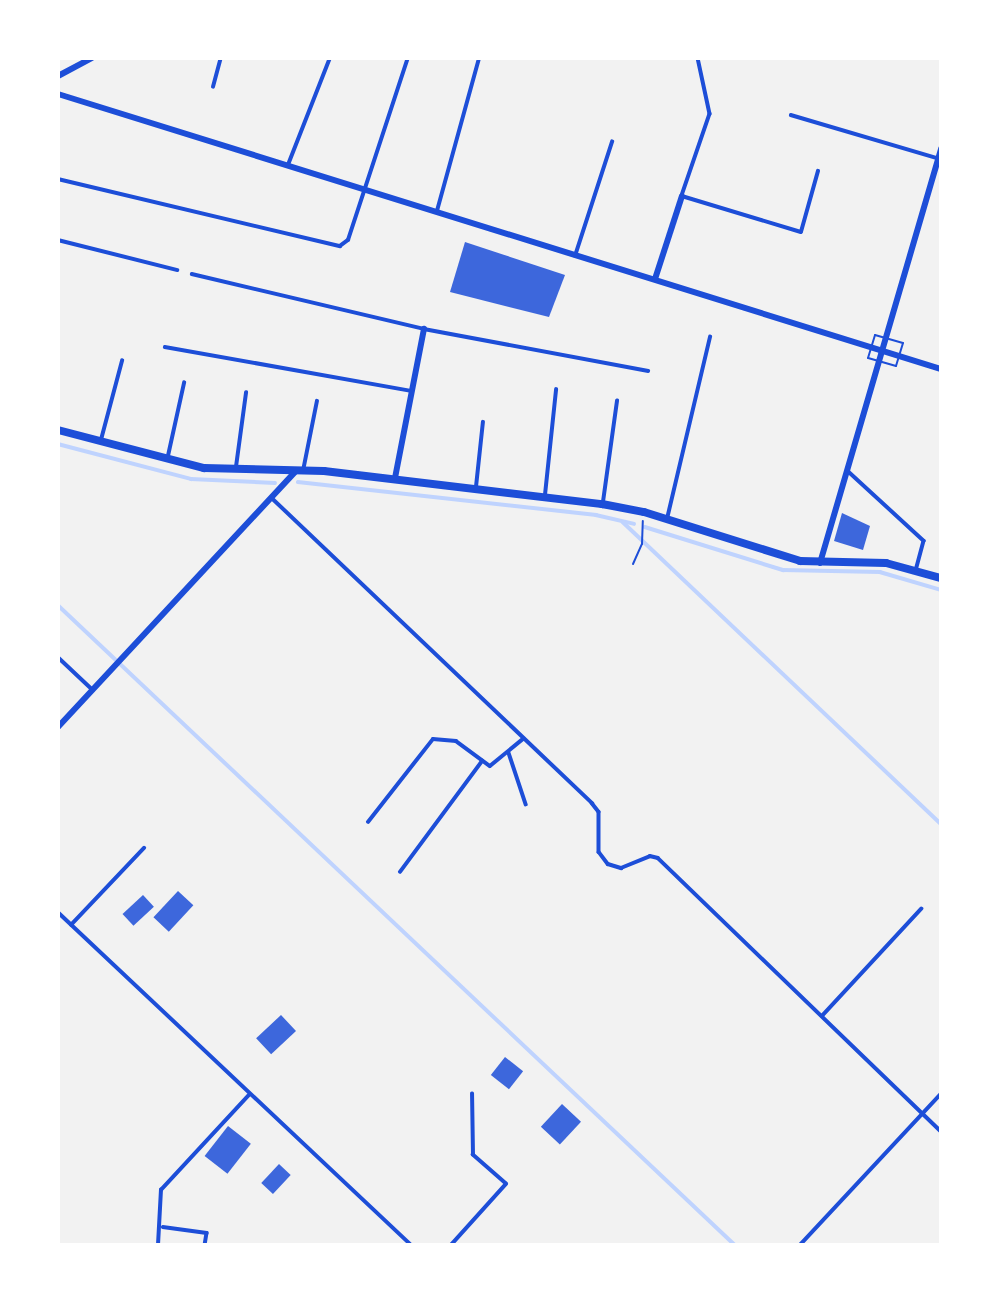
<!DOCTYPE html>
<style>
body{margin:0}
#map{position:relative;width:999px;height:1303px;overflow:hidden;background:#f2f2f2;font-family:"Golos Text",sans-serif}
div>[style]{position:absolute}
.stream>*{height:3.5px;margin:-1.75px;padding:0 1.75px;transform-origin:1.75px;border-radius:1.75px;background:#bfd3fe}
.building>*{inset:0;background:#3d67dc;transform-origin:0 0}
.path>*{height:2px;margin:-1px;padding:0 1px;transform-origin:1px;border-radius:1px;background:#1d4ed8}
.service>*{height:3.5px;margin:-1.75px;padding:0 1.75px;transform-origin:1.75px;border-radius:1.75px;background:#1d4ed8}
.minor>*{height:6px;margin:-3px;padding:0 3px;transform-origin:3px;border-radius:3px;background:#1d4ed8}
.tertiary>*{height:8px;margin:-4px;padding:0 4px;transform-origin:4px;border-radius:4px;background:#1d4ed8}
span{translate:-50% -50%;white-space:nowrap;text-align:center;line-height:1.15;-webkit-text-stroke:7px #fff;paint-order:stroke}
.frame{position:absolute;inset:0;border:60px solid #fff;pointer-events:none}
</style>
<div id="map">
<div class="stream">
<i style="left:58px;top:444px;width:138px;rotate:14.7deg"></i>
<i style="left:191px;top:479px;width:84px;rotate:2.7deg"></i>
<i style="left:298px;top:482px;width:300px;rotate:6.3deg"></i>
<i style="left:596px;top:515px;width:39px;rotate:13deg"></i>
<i style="left:623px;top:522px;width:439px;rotate:43.5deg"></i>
<i style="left:645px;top:527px;width:145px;rotate:17.3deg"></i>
<i style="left:783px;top:570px;width:97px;rotate:1.2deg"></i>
<i style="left:880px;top:572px;width:64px;rotate:16.4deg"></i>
<i style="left:58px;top:605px;width:932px;rotate:43.39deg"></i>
</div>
<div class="building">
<i style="clip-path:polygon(465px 242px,565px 275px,549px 317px,450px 292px)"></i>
<i style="clip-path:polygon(842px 513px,870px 526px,863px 550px,834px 541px)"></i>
<i style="left:178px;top:891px;width:21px;height:36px;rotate:43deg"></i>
<i style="left:143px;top:895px;width:16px;height:28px;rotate:47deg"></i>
<i style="left:281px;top:1015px;width:22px;height:34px;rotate:47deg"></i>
<i style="left:505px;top:1057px;width:23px;height:23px;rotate:38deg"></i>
<i style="left:562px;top:1104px;width:26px;height:31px;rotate:43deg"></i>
<i style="left:228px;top:1126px;width:29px;height:38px;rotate:38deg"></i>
<i style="left:279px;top:1164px;width:16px;height:26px;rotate:43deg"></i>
</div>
<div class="path">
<i style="left:875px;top:335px;width:29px;rotate:16deg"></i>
<i style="left:903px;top:343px;width:24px;rotate:107deg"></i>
<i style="left:896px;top:366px;width:29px;rotate:-164deg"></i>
<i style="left:868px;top:358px;width:24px;rotate:-73deg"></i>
<i style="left:633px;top:564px;width:22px;rotate:-66deg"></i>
<i style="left:642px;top:544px;width:23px;rotate:-88deg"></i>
</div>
<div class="service">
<i style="left:698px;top:58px;width:57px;rotate:77.9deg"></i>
<i style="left:710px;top:114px;width:87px;rotate:108.9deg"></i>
<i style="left:682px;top:196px;width:124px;rotate:16.8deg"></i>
<i style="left:801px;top:232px;width:63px;rotate:-74.4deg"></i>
<i style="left:213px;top:87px;width:30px;rotate:-75deg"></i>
<i style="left:791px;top:115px;width:152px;rotate:16.4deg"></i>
<i style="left:288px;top:165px;width:115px;rotate:-68.6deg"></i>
<i style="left:58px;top:179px;width:290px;rotate:13.4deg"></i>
<i style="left:340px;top:246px;width:10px;rotate:-37deg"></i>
<i style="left:348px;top:240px;width:192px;rotate:-71.8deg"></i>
<i style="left:437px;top:211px;width:159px;rotate:-74.6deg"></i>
<i style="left:58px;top:240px;width:123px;rotate:14.1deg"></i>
<i style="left:575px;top:256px;width:120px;rotate:-72deg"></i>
<i style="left:192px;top:274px;width:238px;rotate:13.3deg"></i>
<i style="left:424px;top:329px;width:228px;rotate:10.6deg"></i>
<i style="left:165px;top:347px;width:251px;rotate:10.1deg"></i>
<i style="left:101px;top:440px;width:82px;rotate:-75.1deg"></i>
<i style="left:168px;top:456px;width:75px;rotate:-77.6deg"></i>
<i style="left:236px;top:467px;width:75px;rotate:-82.3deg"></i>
<i style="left:303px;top:471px;width:71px;rotate:-78.7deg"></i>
<i style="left:848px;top:471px;width:103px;rotate:42.6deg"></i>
<i style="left:924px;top:541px;width:30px;rotate:105deg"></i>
<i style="left:476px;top:487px;width:65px;rotate:-83.9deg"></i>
<i style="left:545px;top:495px;width:106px;rotate:-84deg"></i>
<i style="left:273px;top:499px;width:441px;rotate:43.6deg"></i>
<i style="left:592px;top:803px;width:11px;rotate:52deg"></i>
<i style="left:599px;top:812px;width:40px;rotate:90deg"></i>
<i style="left:599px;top:852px;width:15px;rotate:53deg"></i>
<i style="left:608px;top:864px;width:14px;rotate:17deg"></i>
<i style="left:621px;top:868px;width:31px;rotate:-22deg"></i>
<i style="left:650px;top:856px;width:8px;rotate:14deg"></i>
<i style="left:658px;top:858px;width:393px;rotate:44deg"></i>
<i style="left:603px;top:502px;width:102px;rotate:-82.1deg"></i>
<i style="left:667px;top:519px;width:187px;rotate:-76.7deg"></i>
<i style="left:58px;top:657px;width:48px;rotate:43.3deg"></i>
<i style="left:509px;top:753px;width:54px;rotate:71.6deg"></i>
<i style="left:368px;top:822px;width:105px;rotate:-51.9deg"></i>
<i style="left:433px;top:739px;width:23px;rotate:5deg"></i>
<i style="left:456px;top:741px;width:42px;rotate:36.3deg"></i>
<i style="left:490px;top:766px;width:43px;rotate:-39.3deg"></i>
<i style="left:400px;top:872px;width:138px;rotate:-53.5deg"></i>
<i style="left:58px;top:912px;width:485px;rotate:43.3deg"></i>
<i style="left:71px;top:925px;width:106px;rotate:-46.5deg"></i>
<i style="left:822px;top:1016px;width:146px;rotate:-47.2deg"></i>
<i style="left:163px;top:1227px;width:44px;rotate:7.8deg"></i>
<i style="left:207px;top:1233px;width:12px;rotate:99deg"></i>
<i style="left:158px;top:1245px;width:55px;rotate:-86.9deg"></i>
<i style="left:161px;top:1190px;width:129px;rotate:-47.2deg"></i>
<i style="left:451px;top:1245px;width:82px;rotate:-48deg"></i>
<i style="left:506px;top:1184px;width:44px;rotate:-138.7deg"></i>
<i style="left:473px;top:1155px;width:61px;rotate:-90.9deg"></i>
<i style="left:800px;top:1245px;width:207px;rotate:-47deg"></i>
</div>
<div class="minor">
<i style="left:58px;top:76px;width:38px;rotate:-28deg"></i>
<i style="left:58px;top:94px;width:925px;rotate:17.3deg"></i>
<i style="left:655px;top:279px;width:87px;rotate:-72deg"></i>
<i style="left:395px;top:478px;width:152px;rotate:-79deg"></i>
<i style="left:820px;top:563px;width:432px;rotate:-73.7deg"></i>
<i style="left:58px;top:727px;width:350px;rotate:-47.1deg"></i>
</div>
<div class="tertiary">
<i style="left:58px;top:430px;width:151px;rotate:14.6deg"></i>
<i style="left:204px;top:468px;width:120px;rotate:1.4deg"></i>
<i style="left:324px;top:471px;width:280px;rotate:6.8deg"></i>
<i style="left:602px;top:504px;width:43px;rotate:10.8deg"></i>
<i style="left:644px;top:512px;width:164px;rotate:17.4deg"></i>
<i style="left:800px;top:561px;width:86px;rotate:1.3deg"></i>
<i style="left:886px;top:563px;width:57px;rotate:15.3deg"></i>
</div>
<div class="frame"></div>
</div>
